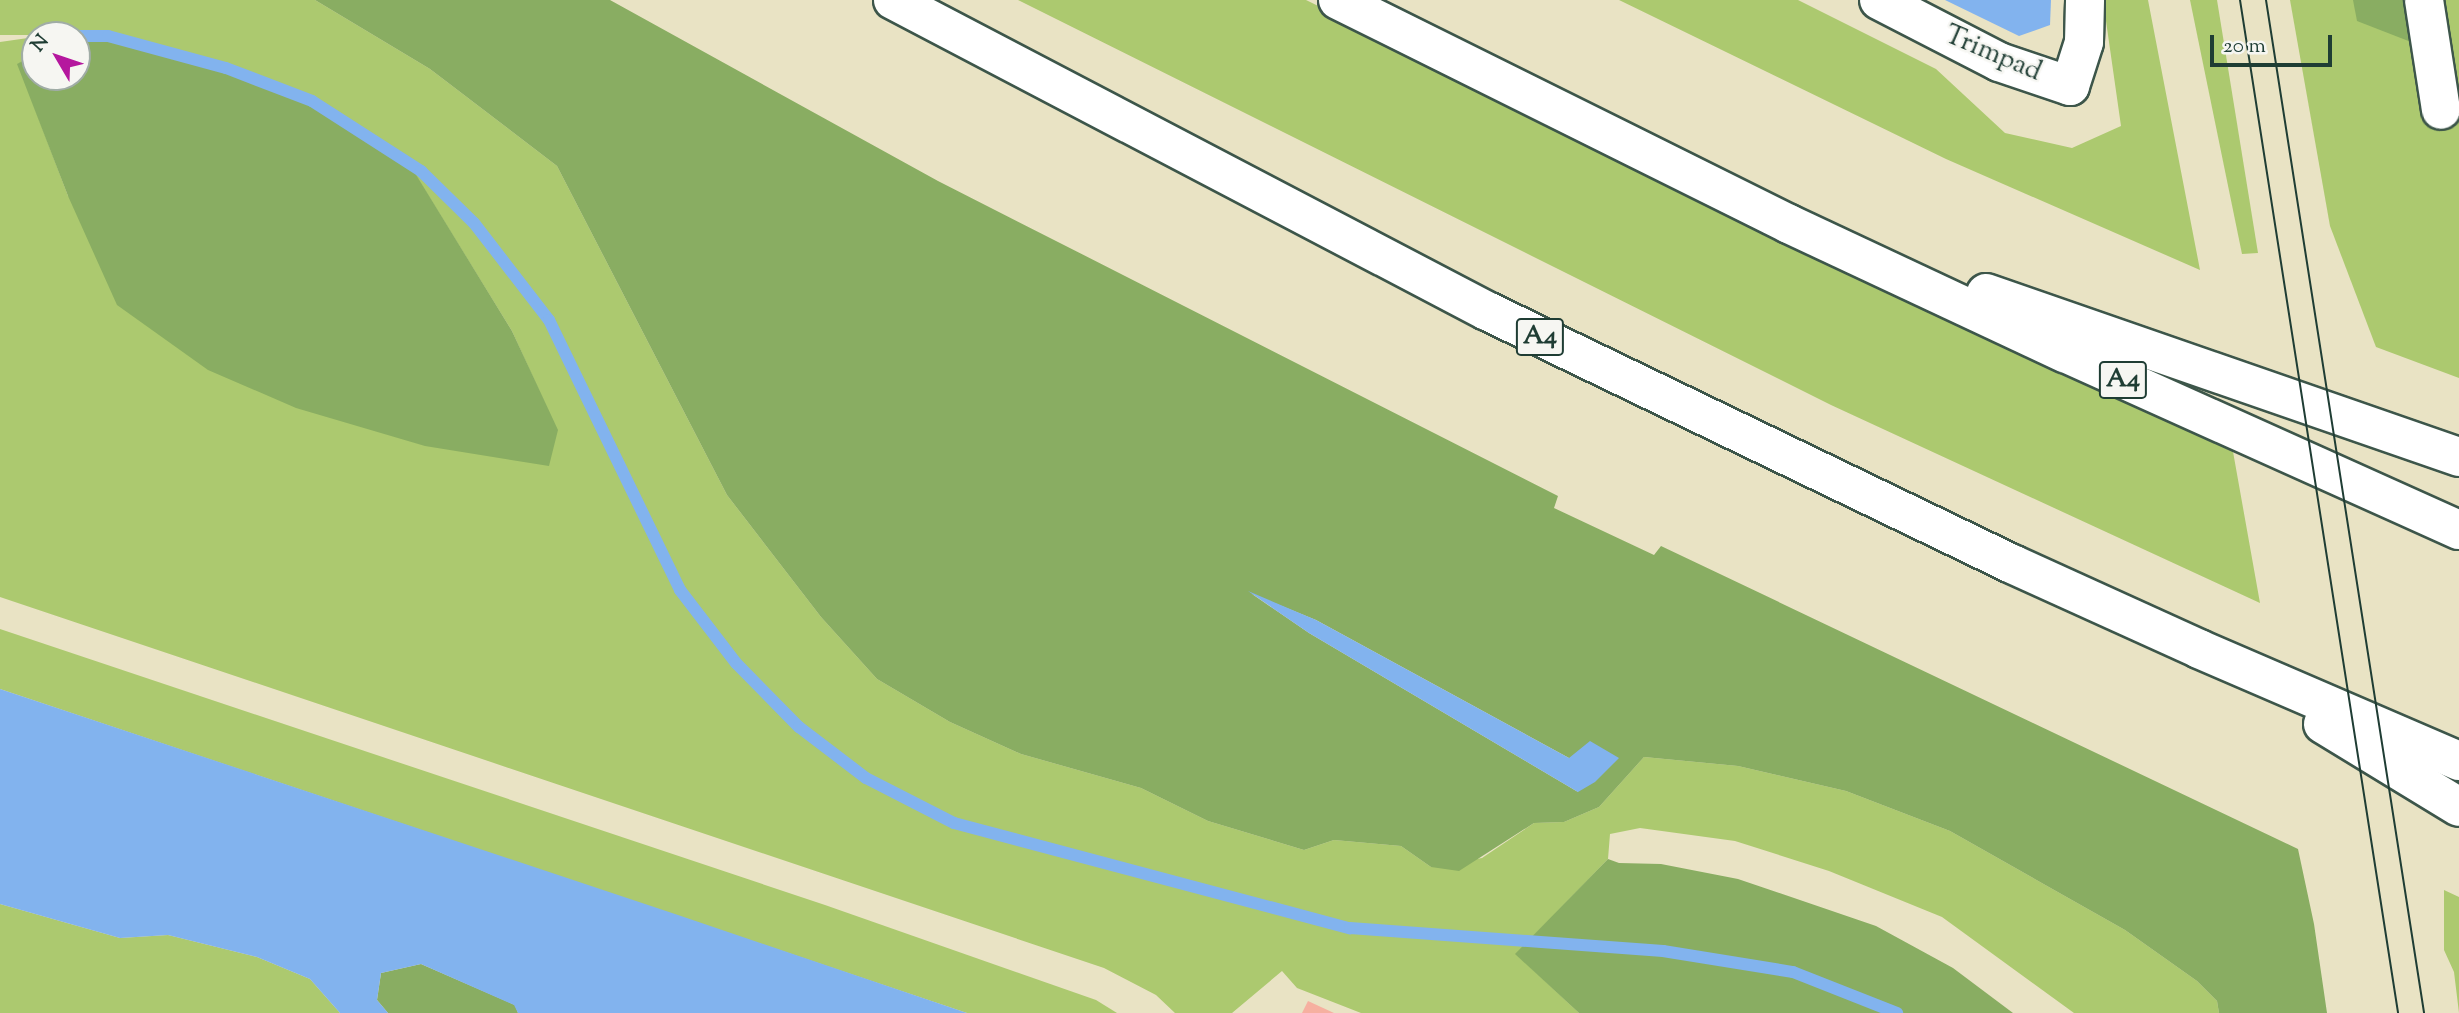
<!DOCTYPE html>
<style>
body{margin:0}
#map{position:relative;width:2459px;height:1013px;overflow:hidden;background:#e9e3c4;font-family:"Sorts Mill Goudy",serif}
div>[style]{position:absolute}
.green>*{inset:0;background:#acc96f}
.forest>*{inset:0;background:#89ad62}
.water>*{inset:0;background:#82b3ee}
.stream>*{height:12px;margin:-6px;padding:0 6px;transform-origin:6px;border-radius:6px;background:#82b3ee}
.building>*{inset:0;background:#f6b0a0}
.roads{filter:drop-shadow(2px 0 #3d564a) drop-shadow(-2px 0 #3d564a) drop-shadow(0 2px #3d564a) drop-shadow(0 -2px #3d564a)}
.minor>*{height:38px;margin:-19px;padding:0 19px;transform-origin:19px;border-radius:19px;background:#fff}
.motorway>*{height:38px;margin:-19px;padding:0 19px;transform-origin:19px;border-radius:19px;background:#fff}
.tram>*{height:2px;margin:-1px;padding:0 1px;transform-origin:1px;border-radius:1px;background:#1f3d34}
span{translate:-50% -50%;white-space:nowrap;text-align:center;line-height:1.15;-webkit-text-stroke:5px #f6f6f2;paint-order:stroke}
.shield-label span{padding:2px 5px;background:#f6f6f2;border:2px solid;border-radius:5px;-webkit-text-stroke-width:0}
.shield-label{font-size:26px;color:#1f3d34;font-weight:700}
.street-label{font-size:28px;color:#1f3d34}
.north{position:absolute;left:21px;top:21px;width:70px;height:70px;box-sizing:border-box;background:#f6f6f2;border:2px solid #a0aca6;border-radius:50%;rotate:309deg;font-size:19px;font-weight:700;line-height:28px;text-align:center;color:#1f3d34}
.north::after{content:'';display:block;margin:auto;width:24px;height:32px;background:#b5179e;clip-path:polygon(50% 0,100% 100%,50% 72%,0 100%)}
.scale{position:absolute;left:2210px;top:35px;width:122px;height:32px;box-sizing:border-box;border:4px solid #1f3d34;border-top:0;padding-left:9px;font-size:21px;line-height:24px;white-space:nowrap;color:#1f3d34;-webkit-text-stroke:5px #f6f6f2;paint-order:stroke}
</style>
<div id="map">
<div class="green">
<i style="clip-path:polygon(0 0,315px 0,430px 69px,557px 166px,727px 495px,821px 617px,877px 679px,950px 722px,1021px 754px,1141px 788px,1208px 821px,1304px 850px,1334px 840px,1401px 846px,1431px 867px,1482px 858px,1534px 823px,1564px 822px,1599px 807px,1644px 757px,1738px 766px,1846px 791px,1950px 831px,2125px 930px,2197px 981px,2217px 1001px,2219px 1013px,2074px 1013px,1942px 917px,1829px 871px,1735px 841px,1640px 828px,1610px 834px,1608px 859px,1516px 954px,1579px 1013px,1361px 1013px,1297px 988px,1282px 971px,1232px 1013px,1175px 1013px,1156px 995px,1104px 968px,0 597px,0 42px,35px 37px,35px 54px,18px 64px,68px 196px,557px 430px,512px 331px,415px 174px,386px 142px,161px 51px,77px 35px,0 35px)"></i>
<i style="clip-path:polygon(1018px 0,1306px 0,2021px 349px,2232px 446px,2260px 603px,1831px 405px)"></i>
<i style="clip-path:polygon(1619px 0,1798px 0,1936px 69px,2005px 133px,2072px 148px,2121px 126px,2103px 0,2148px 0,2200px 270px,1946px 159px)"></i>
<i style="clip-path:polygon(2190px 0,2217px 0,2258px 253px,2242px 254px)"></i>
<i style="clip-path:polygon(2290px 0,2459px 0,2459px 378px,2376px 347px,2330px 226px)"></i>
<i style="clip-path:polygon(0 629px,825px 905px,1096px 1000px,1117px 1013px,967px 1013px,0 689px)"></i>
<i style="clip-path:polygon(2444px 890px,2459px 897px,2459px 1013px,2454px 972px,2444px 950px)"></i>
<i style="clip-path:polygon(0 904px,120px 938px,168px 935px,257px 957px,310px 979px,340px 1013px,0 1013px)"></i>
</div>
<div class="forest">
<i style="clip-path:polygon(evenodd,315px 0,610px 0,938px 181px,1558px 496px,1554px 508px,1654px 555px,1661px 546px,2298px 849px,2314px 924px,2327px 1013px,2219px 1013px,2217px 1001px,2197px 981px,2125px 930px,1950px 831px,1846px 791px,1738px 766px,1644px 757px,1599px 807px,1564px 822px,1534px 823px,1459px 871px,1431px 867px,1401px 846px,1334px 840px,1304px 850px,1208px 821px,1141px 788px,1021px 754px,950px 722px,877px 679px,821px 617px,727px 495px,557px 166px,430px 69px,315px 0,1252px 594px,1316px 620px,1569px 758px,1578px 792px,1309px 633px,1252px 594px)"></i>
<i style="clip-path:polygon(2353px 0,2404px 0,2411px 42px,2357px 21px)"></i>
<i style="clip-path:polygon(77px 36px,161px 51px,255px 79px,386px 142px,415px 173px,512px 331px,558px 430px,549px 466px,425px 446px,296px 408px,208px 370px,117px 305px,68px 196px,17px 64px,35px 54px,35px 77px,77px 77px)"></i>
<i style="clip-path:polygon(1608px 859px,1619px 863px,1661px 864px,1738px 879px,1876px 926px,1953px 968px,2013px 1013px,1579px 1013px,1515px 954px)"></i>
<i style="clip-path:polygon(421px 964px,515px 1005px,518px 1013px,388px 1013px,377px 1000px,381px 973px)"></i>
</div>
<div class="water">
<i style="clip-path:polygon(1945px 0,2051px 0,2050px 25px,2019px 36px)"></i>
<i style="clip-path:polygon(1248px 591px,1316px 620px,1569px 758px,1590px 741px,1619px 758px,1595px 782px,1578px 792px,1309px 633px)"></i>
<i style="clip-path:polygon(0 689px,678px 915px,967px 1013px,518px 1013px,514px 1005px,421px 964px,381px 973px,377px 1000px,388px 1013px,340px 1013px,310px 979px,257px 957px,168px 935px,120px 938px,0 904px)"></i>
</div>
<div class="stream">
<i style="left:77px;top:36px;width:31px"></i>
<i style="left:108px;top:36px;width:122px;rotate:15.2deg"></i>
<i style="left:226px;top:68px;width:92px;rotate:21deg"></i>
<i style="left:312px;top:101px;width:130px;rotate:32.7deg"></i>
<i style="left:421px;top:171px;width:74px;rotate:44.5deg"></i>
<i style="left:474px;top:223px;width:123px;rotate:52.3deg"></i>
<i style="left:549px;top:320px;width:300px;rotate:64.1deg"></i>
<i style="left:680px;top:590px;width:92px;rotate:52.5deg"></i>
<i style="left:736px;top:663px;width:90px;rotate:45.5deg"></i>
<i style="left:799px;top:727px;width:84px;rotate:37.3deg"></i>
<i style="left:866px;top:778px;width:99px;rotate:27.1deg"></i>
<i style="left:954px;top:823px;width:410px;rotate:14.9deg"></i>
<i style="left:1350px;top:928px;width:314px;rotate:4.2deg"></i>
<i style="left:1663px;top:951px;width:132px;rotate:9.2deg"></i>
<i style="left:1793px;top:972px;width:112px;rotate:21.5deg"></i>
</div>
<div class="building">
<i style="clip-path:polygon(1308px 1001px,1334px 1013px,1302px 1013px)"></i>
</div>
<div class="roads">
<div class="minor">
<i style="left:1879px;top:0;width:135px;rotate:27.3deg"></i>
<i style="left:1999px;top:62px;width:75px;rotate:18.7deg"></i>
<i style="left:2070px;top:86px;width:46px;rotate:-72.3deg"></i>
<i style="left:2084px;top:42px;width:42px;rotate:-88.6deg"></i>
<i style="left:2424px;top:0;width:111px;rotate:81.2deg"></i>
</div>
<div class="motorway">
<i style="left:893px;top:0;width:670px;rotate:27.64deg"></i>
<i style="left:1487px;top:311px;width:583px;rotate:25.73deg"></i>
<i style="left:2012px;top:564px;width:205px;rotate:24.4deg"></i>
<i style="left:2199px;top:649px;width:283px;rotate:23.3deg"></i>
<i style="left:1338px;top:0;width:504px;rotate:26.41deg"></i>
<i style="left:1789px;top:224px;width:305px;rotate:25.1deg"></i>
<i style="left:2065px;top:353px;width:432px;rotate:24.2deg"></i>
<i style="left:1986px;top:293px;width:501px;rotate:19.12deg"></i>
<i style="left:2323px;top:724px;width:159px;rotate:31.4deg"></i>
</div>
</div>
<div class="tram">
<i style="left:2240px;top:0;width:1025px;rotate:81.13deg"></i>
<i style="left:2266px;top:0;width:1025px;rotate:81.13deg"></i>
</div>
<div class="shield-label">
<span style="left:1540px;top:337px">A4</span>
<span style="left:2123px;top:380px">A4</span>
</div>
<div class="street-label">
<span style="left:1993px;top:54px;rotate:23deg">Trimpad</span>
</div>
<div class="north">N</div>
<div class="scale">20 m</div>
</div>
